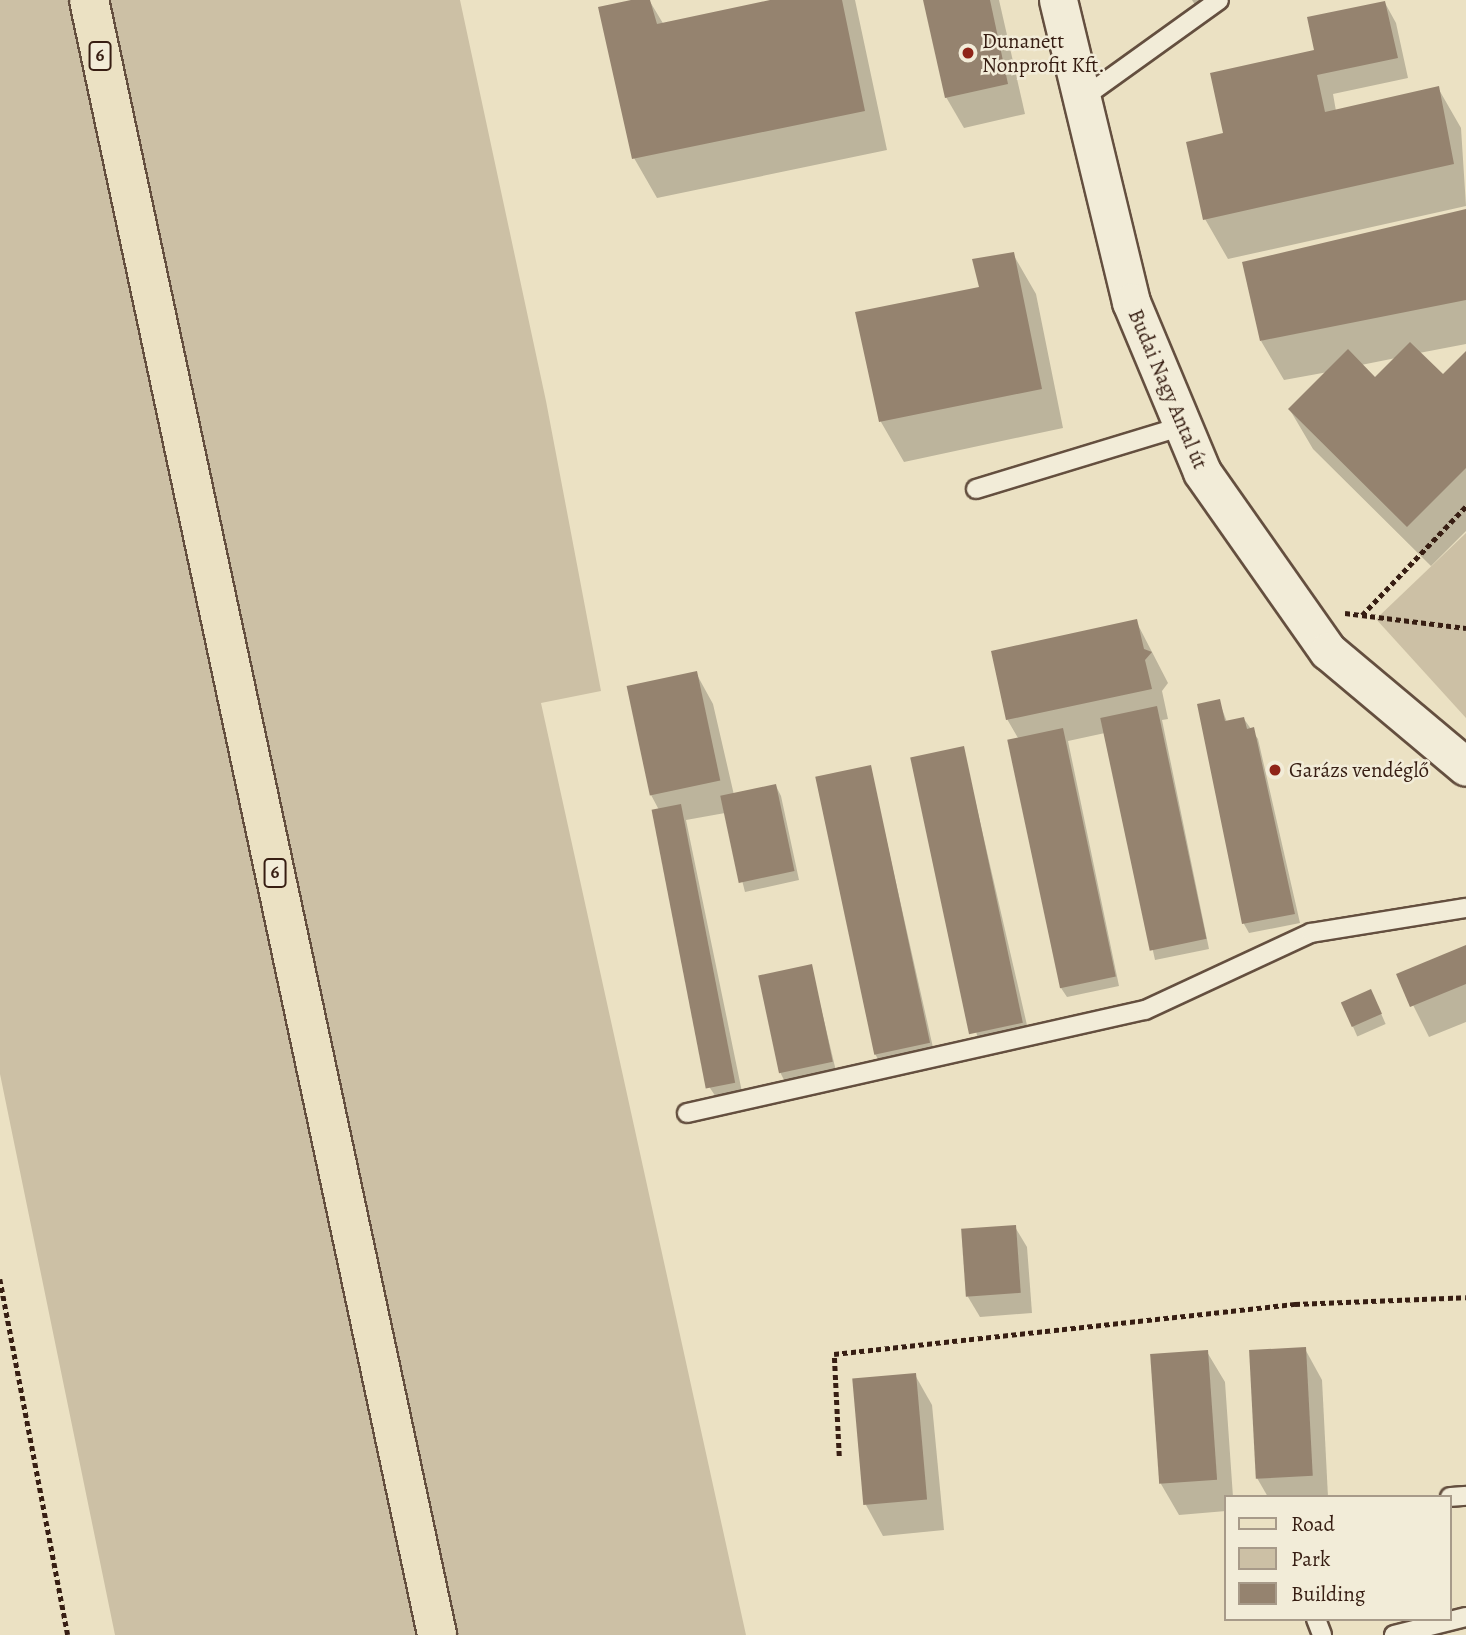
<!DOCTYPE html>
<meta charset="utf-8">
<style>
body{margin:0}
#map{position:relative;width:1466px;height:1635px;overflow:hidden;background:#ebe1c3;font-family:Alegreya,serif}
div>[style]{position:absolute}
.green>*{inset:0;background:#ccc0a5}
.shadow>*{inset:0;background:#0003;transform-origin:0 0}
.building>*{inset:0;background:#95836f;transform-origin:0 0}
.path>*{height:4.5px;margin-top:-2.25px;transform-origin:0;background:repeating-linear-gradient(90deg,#371e13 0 5px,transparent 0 8.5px)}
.roads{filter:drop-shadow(2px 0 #644f3f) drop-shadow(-2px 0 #644f3f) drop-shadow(0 2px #644f3f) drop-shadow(0 -2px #644f3f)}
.lane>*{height:18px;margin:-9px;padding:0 9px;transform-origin:9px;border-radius:9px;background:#f2ecd8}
.street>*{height:37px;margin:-18.5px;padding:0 18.5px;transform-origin:18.5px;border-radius:18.5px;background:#f2ecd8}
.primary>*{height:38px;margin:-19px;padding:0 19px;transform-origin:19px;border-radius:19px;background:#ebe1c3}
.dots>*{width:19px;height:19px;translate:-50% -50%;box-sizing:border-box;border:4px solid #f2ecd8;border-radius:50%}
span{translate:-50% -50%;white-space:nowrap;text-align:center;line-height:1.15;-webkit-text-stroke:5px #f2ecd8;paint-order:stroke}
.shield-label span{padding:2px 5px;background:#f2ecd8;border:2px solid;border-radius:5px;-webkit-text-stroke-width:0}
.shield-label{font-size:19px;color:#371e13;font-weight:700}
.poi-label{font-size:21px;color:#371e13}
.left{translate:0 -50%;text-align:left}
.street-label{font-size:21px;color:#371e13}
.legend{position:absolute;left:1224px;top:1495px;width:228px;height:126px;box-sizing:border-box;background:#f2ecd8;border:2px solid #a79a89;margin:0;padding:9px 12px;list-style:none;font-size:21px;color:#371e13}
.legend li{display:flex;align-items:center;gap:14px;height:35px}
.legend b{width:35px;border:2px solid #a79a89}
</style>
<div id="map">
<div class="green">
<i style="clip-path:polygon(0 0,460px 0,546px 401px,601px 691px,541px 703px,746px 1635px,115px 1635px,0 1074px)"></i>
<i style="clip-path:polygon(1466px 533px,1466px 718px,1376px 619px)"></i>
</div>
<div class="shadow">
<i style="clip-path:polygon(639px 0,649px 0,664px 25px,778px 0,855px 0,887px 150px,657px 198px,634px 158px)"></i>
<i style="clip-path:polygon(925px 0,999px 0,1025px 114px,964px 128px,946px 97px)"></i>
<i style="clip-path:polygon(1192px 0,1210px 0,1197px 8px)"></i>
<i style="clip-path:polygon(1385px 3px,1396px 23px,1408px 78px,1333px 94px,1336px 111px,1438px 88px,1461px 128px,1466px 206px,1228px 259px,1205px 219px,1226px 135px,1315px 51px)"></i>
<i style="clip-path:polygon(evenodd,1466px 211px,1466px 344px,1419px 353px,1443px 377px,1466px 354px,1466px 531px,1431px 566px,1313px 449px,1290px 410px,1328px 372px,1284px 380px,1261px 341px,1466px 211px,1396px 358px,1375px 379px,1361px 365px,1396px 358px)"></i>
<i style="clip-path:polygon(1013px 254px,1036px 294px,1063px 428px,904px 462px,881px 422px,857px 313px,981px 288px)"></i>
<i style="clip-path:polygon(1136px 621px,1168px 683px,1162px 691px,1168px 719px,1162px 720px,1209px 949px,1155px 960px,1105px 733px,1068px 741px,1119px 986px,1067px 997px,1061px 988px,1018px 738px,1007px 719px)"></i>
<i style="clip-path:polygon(696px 673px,713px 704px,734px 795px,776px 786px,781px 796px,799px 880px,745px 892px,725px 813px,686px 820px,742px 1092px,716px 1097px,710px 1088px,659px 810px,650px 793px)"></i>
<i style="clip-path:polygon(1219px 701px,1227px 722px,1244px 719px,1258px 739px,1300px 923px,1249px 933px,1244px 924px,1199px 705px)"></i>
<i style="left:963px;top:748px;width:291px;height:51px;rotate:77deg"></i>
<i style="clip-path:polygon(870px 767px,934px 1052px,881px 1064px,875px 1054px)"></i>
<i style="clip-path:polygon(1466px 947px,1466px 1022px,1429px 1037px,1398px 975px)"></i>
<i style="clip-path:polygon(811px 966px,836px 1071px,785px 1082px,780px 1072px)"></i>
<i style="left:1371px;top:991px;width:36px;height:31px;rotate:66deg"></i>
<i style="clip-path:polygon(1015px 1227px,1027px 1247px,1032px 1313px,980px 1317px,968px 1297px)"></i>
<i style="clip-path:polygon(1305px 1349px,1322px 1380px,1328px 1497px,1268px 1497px,1257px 1478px)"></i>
<i style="clip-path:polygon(1207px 1352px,1225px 1382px,1233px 1497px,1226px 1497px,1226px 1511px,1179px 1515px,1161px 1484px)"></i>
<i style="clip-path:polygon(915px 1375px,932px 1405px,944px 1530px,883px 1536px,866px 1505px)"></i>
</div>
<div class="building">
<i style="clip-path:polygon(631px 0,650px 0,657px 24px,770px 0,842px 0,865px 111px,632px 159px,598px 7px)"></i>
<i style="clip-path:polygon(923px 0,990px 0,1008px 84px,945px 98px)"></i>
<i style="clip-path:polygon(1385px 1px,1398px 58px,1317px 75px,1325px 112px,1439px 86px,1454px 164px,1203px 220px,1186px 142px,1223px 133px,1210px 73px,1314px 50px,1307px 17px)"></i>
<i style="clip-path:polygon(1466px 209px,1466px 300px,1260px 341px,1242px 262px)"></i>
<i style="clip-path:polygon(1014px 252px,1042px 389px,879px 422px,855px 312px,979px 287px,972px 259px)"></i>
<i style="clip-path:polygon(1410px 342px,1443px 374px,1466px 351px,1466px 468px,1407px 527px,1288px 409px,1348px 349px,1375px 377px)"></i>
<i style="clip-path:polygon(1137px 619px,1144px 649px,1152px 652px,1145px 660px,1152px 689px,1006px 720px,991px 651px)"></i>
<i style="left:697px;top:671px;width:112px;height:72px;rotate:78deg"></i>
<i style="clip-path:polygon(1220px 699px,1225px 721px,1244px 717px,1247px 729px,1254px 727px,1295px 914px,1242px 924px,1197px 704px)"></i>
<i style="left:1157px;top:706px;width:238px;height:58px;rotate:78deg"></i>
<i style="left:1063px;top:728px;width:254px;height:57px;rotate:78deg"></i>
<i style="left:964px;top:746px;width:283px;height:55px;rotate:78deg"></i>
<i style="left:871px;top:765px;width:284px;height:57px;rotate:78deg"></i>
<i style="left:776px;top:784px;width:89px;height:57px;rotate:78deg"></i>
<i style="left:681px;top:804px;width:284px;height:30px;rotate:79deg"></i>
<i style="clip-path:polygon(1466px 945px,1466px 984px,1410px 1007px,1396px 974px)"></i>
<i style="left:812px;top:964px;width:100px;height:55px;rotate:78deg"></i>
<i style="left:1371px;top:989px;width:27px;height:33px;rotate:66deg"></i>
<i style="left:1016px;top:1225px;width:68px;height:55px;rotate:86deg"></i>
<i style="left:1306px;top:1347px;width:129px;height:57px;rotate:87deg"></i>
<i style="left:1208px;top:1350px;width:130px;height:58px;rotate:86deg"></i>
<i style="left:916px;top:1373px;width:127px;height:64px;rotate:85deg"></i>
</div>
<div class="path">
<i style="left:1345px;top:613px;width:122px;rotate:7.1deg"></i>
<i style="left:1362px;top:615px;width:151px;rotate:-46.3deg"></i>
<i style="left:0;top:1279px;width:362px;rotate:79.2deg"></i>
<i style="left:839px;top:1456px;width:102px;rotate:-92.8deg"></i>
<i style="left:834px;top:1354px;width:464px;rotate:-6.2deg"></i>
<i style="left:1295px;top:1304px;width:171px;rotate:-2.3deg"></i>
</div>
<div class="roads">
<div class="lane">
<i style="left:1080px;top:100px;width:171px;rotate:-35.7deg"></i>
<i style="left:976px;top:489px;width:213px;rotate:-16.9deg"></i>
<i style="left:687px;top:1113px;width:469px;rotate:-12.7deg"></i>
<i style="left:1145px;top:1010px;width:183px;rotate:-24.9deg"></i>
<i style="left:1311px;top:933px;width:157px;rotate:-9.2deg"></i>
<i style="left:1450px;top:1497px;width:16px;rotate:-4deg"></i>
<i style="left:1316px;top:1619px;width:17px;rotate:69deg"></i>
<i style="left:1394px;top:1635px;width:74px;rotate:-14deg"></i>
</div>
<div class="street">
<i style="left:1058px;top:0;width:311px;rotate:76.4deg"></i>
<i style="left:1131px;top:302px;width:184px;rotate:67.3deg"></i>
<i style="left:1202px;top:472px;width:219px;rotate:54.9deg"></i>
<i style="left:1328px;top:651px;width:180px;rotate:40deg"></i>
</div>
<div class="primary">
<i style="left:89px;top:0;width:1672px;rotate:77.98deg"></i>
</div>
</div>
<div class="dots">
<i style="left:968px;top:53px;background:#8f2418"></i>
<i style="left:1275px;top:770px;background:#8f2418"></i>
</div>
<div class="shield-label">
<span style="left:100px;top:56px">6</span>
<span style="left:275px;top:873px">6</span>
</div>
<div class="poi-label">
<span class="left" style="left:982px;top:53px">Dunanett<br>Nonprofit Kft.</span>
<span class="left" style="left:1289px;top:770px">Garázs vendéglő</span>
</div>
<div class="street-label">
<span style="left:1168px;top:389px;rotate:67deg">Budai Nagy Antal út</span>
</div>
<ul class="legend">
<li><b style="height:9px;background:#ebe1c3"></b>Road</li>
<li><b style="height:19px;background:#ccc0a5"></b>Park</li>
<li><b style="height:19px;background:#95836f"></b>Building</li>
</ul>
</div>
